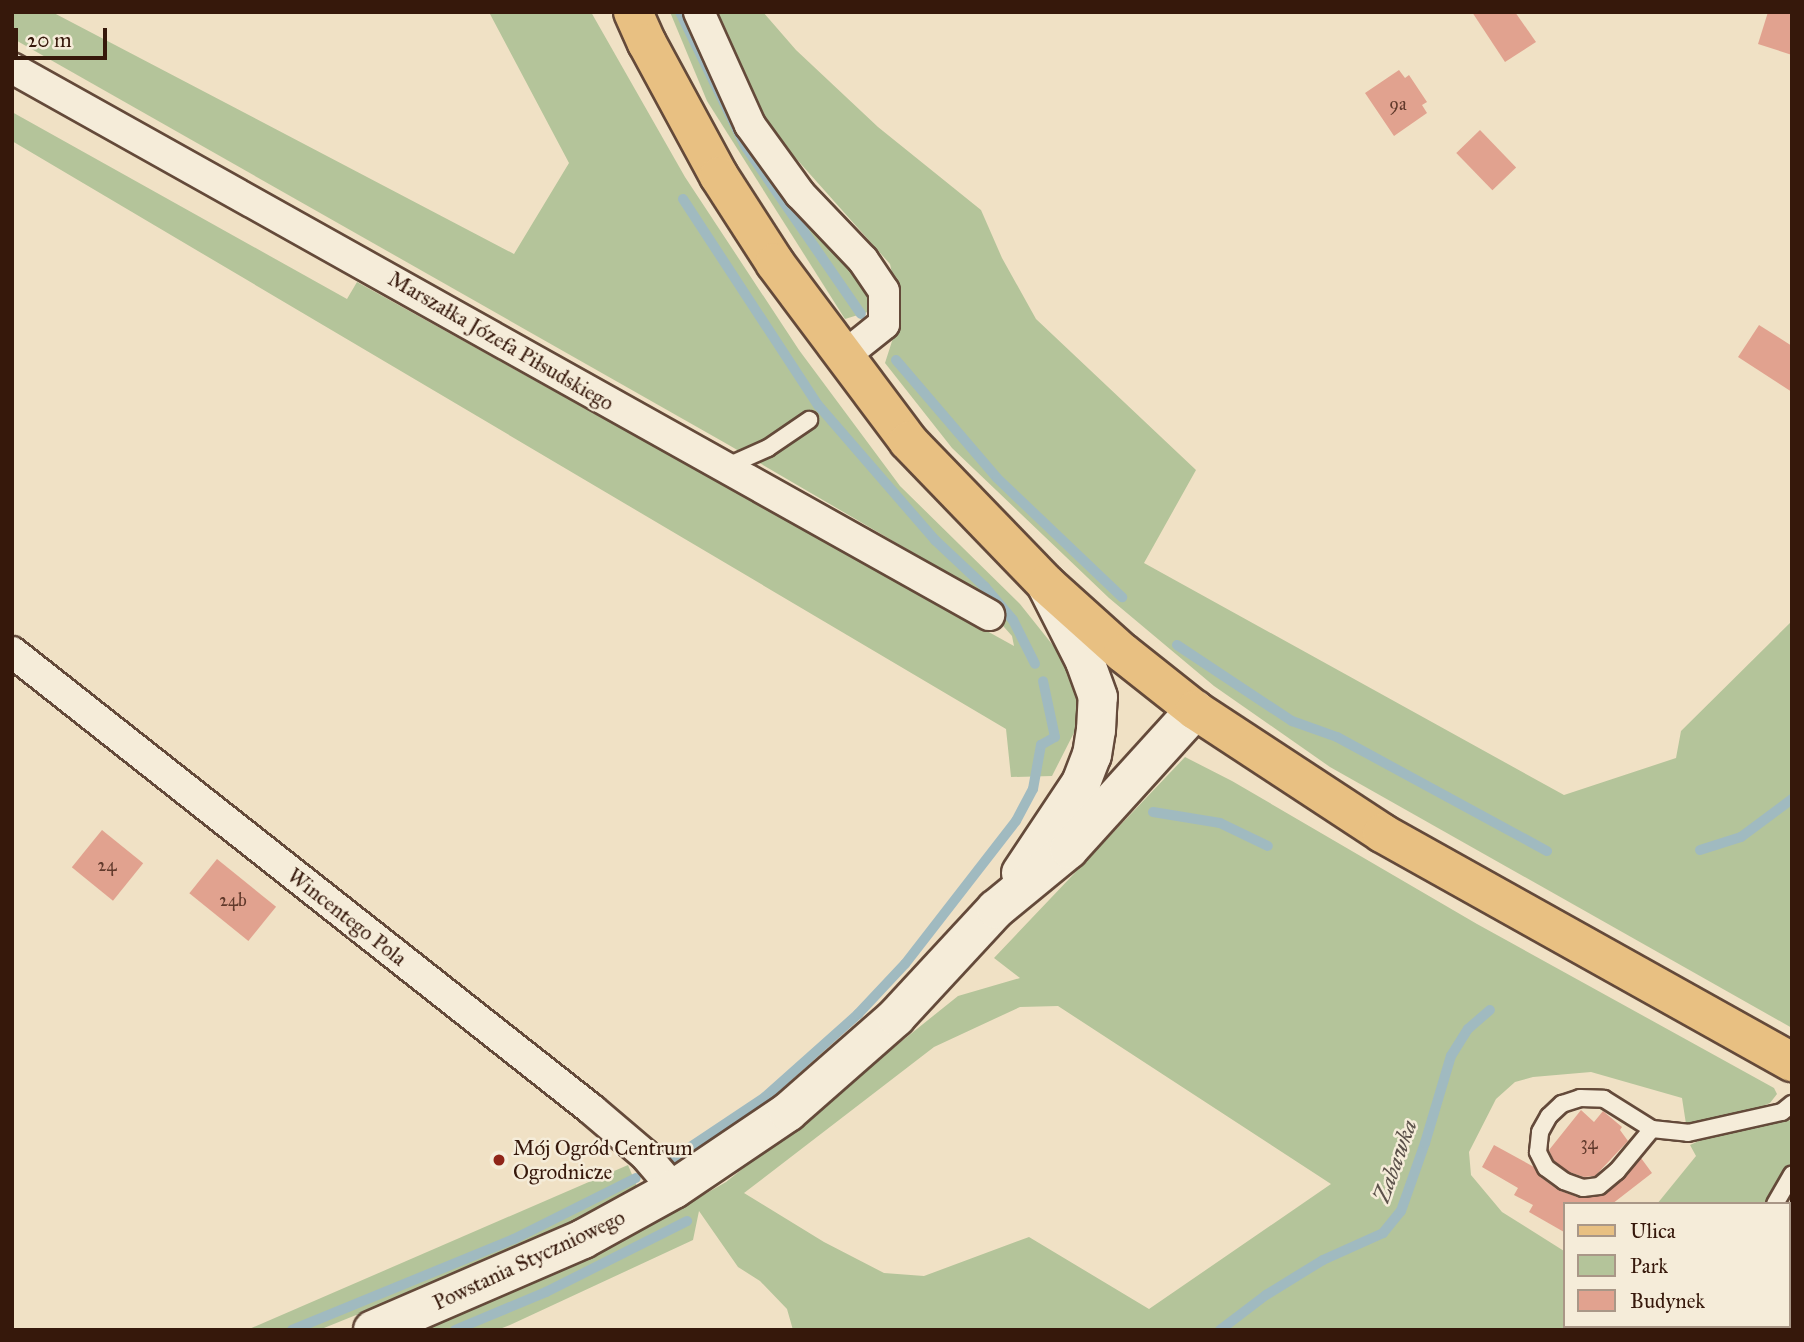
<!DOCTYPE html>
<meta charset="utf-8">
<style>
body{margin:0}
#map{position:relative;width:1804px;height:1342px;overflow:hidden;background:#f0e1c5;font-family:"IM FELL Great Primer",serif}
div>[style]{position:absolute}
.green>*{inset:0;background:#b4c49a}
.stream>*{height:10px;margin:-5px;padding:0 5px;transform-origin:5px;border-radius:5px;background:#a0bac0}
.building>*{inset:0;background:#e1a28f;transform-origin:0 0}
.roads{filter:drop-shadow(2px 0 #644a3a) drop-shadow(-2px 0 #644a3a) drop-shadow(0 2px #644a3a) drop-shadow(0 -2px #644a3a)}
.service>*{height:16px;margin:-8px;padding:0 8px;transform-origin:8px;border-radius:8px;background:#f5ecd9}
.minor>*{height:30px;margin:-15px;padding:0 15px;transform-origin:15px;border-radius:15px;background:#f5ecd9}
.secondary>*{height:38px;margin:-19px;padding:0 19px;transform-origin:19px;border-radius:19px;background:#f5ecd9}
.primary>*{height:38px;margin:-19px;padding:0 19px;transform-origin:19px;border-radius:19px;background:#e8c082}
.dots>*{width:19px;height:19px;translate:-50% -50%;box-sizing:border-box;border:4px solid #f5ecd9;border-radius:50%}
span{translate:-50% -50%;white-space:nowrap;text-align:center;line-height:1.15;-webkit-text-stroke:5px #f5ecd9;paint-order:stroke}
.number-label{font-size:18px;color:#613a2c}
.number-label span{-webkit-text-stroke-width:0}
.street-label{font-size:21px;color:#36180b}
.poi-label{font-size:21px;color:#36180b}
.left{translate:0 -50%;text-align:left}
.water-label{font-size:23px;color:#5b514a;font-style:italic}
.frame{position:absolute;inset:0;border:14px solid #36180b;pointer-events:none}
.legend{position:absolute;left:1563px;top:1202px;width:228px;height:126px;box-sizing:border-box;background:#f5ecd9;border:2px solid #a99787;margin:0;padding:9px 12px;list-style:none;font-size:21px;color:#36180b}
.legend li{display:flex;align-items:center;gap:14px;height:35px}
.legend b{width:35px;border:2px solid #a99787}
.scale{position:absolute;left:14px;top:28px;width:93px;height:32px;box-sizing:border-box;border:4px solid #36180b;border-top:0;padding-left:9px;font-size:21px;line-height:24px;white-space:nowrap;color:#36180b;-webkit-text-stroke:5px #f5ecd9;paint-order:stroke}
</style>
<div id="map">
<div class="green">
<i style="clip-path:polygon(12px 12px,52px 12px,514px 254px,569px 163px,490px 14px,591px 12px,685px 177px,799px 350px,900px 486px,1020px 604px,1071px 668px,1084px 713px,1052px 776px,1011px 777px,1006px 729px,12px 141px,12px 112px,347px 299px,357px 282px,1014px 646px,1012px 636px,965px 583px,727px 444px,12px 38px)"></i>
<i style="clip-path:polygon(670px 12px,690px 12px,869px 287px,871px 311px,845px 319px,707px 101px)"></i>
<i style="clip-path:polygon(711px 12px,763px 12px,796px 50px,878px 127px,981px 210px,1002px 258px,1036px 319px,1196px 470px,1144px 563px,1564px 795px,1676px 758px,1681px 731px,1792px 621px,1792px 1028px,1330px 767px,1214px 686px,1109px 598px,952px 448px,885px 363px,901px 313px,890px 264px,751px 108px)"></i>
<i style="clip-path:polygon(evenodd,1185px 757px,1232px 781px,1477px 924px,1774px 1088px,1777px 1094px,1770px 1103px,1751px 1111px,1686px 1124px,1682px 1098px,1591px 1072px,1533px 1077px,1515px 1082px,1496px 1099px,1469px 1152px,1471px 1175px,1502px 1212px,1564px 1251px,1564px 1326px,1618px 1326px,1611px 1330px,793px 1330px,787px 1309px,760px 1281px,738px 1267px,699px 1211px,693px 1240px,510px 1325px,497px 1330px,421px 1330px,656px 1222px,726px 1182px,958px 996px,1020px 978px,994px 958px,1185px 757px,1058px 1006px,1331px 1184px,1149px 1309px,1029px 1237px,924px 1276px,884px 1273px,824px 1242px,744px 1193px,934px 1047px,1020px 1007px,1058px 1006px)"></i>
<i style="clip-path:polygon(1792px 1120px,1792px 1163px,1765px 1204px,1657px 1204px,1696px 1156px,1690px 1145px,1714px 1134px)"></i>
<i style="clip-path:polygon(628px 1165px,639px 1191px,475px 1267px,319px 1330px,247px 1330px)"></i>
</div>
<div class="stream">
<i style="left:680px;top:12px;width:149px;rotate:64.1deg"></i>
<i style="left:745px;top:146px;width:204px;rotate:55.4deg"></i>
<i style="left:683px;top:199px;width:246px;rotate:56.8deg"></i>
<i style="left:818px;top:405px;width:179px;rotate:49.1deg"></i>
<i style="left:935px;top:540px;width:69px;rotate:43.2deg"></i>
<i style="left:985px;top:587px;width:43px;rotate:49.7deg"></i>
<i style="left:1013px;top:620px;width:49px;rotate:63.4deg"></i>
<i style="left:896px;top:360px;width:155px;rotate:49.4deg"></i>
<i style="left:997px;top:478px;width:173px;rotate:43.6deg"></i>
<i style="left:1177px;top:645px;width:138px;rotate:33.5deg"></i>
<i style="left:1292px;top:721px;width:48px;rotate:19.6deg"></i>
<i style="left:1337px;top:737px;width:239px;rotate:28.5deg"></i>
<i style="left:1153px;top:812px;width:68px;rotate:9.3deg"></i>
<i style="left:1220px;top:823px;width:53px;rotate:25.6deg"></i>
<i style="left:1700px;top:850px;width:43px;rotate:-17.6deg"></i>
<i style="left:1741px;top:837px;width:64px;rotate:-36.7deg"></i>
<i style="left:674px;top:1158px;width:110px;rotate:-33.8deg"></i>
<i style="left:765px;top:1097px;width:125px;rotate:-41.7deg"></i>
<i style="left:858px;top:1014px;width:69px;rotate:-46.8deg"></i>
<i style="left:905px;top:964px;width:181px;rotate:-52.2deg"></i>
<i style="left:1016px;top:821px;width:36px;rotate:-62deg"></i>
<i style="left:1033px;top:789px;width:45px;rotate:-79.7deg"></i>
<i style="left:1041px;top:745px;width:16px;rotate:-30deg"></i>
<i style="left:1055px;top:737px;width:57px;rotate:-102.1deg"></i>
<i style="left:292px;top:1330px;width:240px;rotate:-22.3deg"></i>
<i style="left:514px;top:1239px;width:136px;rotate:-26.6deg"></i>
<i style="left:455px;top:1330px;width:99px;rotate:-22.7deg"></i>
<i style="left:546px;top:1292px;width:158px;rotate:-26.7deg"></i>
<i style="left:1220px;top:1330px;width:58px;rotate:-37.3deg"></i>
<i style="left:1266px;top:1295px;width:67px;rotate:-31.6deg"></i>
<i style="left:1323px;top:1260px;width:66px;rotate:-24.2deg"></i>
<i style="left:1383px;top:1233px;width:28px;rotate:-51deg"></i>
<i style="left:1401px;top:1211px;width:72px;rotate:-70.6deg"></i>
<i style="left:1425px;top:1143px;width:91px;rotate:-73.4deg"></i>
<i style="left:1451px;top:1056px;width:32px;rotate:-58deg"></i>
<i style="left:1468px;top:1029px;width:29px;rotate:-41deg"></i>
</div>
<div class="building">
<i style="clip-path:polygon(1472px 12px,1515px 12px,1536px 42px,1505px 62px)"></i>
<i style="clip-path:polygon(1768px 12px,1792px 12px,1792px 55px,1758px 44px)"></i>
<i style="clip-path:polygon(1399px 70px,1405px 78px,1409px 75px,1427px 102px,1422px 105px,1427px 113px,1394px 136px,1365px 93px)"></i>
<i style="left:1480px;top:130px;width:52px;height:33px;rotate:46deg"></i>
<i style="clip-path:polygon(1759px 325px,1792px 346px,1792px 392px,1738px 357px)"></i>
<i style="left:102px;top:830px;width:53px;height:48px;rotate:39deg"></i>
<i style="left:217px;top:859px;width:76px;height:44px;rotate:39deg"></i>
<i style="clip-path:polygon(1581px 1110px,1594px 1122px,1603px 1111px,1622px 1127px,1620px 1130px,1628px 1141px,1595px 1176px,1584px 1177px,1569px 1172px,1554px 1161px,1549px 1150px)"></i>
<i style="clip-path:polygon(1494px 1145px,1534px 1167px,1539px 1176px,1558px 1190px,1580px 1198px,1606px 1194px,1641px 1158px,1652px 1173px,1612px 1204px,1564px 1204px,1564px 1232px,1529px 1212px,1533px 1205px,1514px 1195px,1518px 1188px,1482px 1167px)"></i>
</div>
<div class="roads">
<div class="service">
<i style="left:723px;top:468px;width:49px;rotate:-24deg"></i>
<i style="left:768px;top:448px;width:50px;rotate:-34.3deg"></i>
<i style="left:1652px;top:1129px;width:55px;rotate:129.8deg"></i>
<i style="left:1617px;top:1171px;width:23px;rotate:140deg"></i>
<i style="left:1599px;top:1186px;width:16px;rotate:173deg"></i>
<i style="left:1583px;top:1188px;width:20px;rotate:-160deg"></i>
<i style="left:1564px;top:1181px;width:22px;rotate:-144deg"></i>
<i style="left:1546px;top:1168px;width:18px;rotate:-117deg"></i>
<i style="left:1538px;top:1152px;width:20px;rotate:-84deg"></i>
<i style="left:1540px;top:1132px;width:18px;rotate:-61deg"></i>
<i style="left:1549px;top:1116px;width:18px;rotate:-43deg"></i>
<i style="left:1562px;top:1104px;width:19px;rotate:-18deg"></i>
<i style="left:1580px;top:1098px;width:24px;rotate:2deg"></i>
<i style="left:1604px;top:1099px;width:57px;rotate:32deg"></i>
<i style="left:1652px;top:1129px;width:36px;rotate:6deg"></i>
<i style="left:1688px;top:1133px;width:96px;rotate:-12.6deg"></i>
<i style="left:1782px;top:1112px;width:13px;rotate:-39deg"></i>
<i style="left:1775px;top:1204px;width:34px;rotate:-60deg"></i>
<i style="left:1647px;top:1330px;width:5px;rotate:-53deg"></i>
</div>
<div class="minor">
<i style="left:699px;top:12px;width:124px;rotate:65.7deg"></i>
<i style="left:750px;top:125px;width:85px;rotate:54.1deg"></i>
<i style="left:800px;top:194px;width:91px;rotate:46.3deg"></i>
<i style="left:863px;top:260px;width:37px;rotate:56deg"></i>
<i style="left:884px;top:291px;width:33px;rotate:90deg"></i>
<i style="left:884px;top:324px;width:51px;rotate:141.3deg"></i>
<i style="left:12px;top:68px;width:1120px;rotate:29.24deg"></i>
<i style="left:12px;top:652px;width:738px;rotate:38.28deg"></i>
<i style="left:591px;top:1109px;width:71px;rotate:40.4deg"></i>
<i style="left:645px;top:1155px;width:45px;rotate:49.5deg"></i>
</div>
<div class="secondary">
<i style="left:1021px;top:873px;width:108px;rotate:-56.3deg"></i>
<i style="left:1081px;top:783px;width:30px;rotate:-69deg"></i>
<i style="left:1092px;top:755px;width:25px;rotate:-81deg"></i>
<i style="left:1096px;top:730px;width:33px;rotate:-87deg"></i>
<i style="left:1098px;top:697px;width:38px;rotate:-110deg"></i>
<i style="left:1085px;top:661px;width:86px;rotate:-116.9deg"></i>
<i style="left:373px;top:1330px;width:229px;rotate:-23.4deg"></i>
<i style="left:583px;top:1239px;width:104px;rotate:-28.8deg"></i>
<i style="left:674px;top:1189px;width:138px;rotate:-34deg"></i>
<i style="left:788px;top:1112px;width:144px;rotate:-41.3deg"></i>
<i style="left:896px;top:1017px;width:147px;rotate:-47.2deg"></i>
<i style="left:996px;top:909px;width:94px;rotate:-39.4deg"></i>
<i style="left:1069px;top:849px;width:188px;rotate:-47.8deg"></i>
</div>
<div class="primary">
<i style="left:633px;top:12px;width:34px;rotate:66deg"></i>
<i style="left:647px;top:43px;width:151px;rotate:61.6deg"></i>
<i style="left:719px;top:176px;width:103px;rotate:57.2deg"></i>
<i style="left:775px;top:263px;width:222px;rotate:53.2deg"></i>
<i style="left:908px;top:441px;width:199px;rotate:46deg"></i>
<i style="left:1046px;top:584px;width:103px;rotate:41.9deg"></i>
<i style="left:1123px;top:653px;width:92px;rotate:38.4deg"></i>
<i style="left:1195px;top:710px;width:224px;rotate:33.3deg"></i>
<i style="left:1382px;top:833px;width:470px;rotate:29.2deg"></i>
</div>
</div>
<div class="dots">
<i style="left:499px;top:1160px;background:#8f2418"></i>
</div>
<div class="number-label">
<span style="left:1398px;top:104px">9a</span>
<span style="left:107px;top:865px">24</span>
<span style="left:233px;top:900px">24b</span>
<span style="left:1589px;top:1143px">34</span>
</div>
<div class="street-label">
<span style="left:501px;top:341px;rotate:30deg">Marszałka Józefa Piłsudskiego</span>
<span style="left:347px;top:917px;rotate:38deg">Wincentego Pola</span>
<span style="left:529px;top:1260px;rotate:-25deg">Powstania Styczniowego</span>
</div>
<div class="poi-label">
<span class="left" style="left:513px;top:1160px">Mój Ogród Centrum<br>Ogrodnicze</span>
</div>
<div class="water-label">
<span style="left:1395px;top:1161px;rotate:-70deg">Zabawka</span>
</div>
<div class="frame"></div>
<ul class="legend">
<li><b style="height:9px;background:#e8c082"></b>Ulica</li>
<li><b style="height:19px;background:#b4c49a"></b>Park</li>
<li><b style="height:19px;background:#e1a28f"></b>Budynek</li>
</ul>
<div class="scale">20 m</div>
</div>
